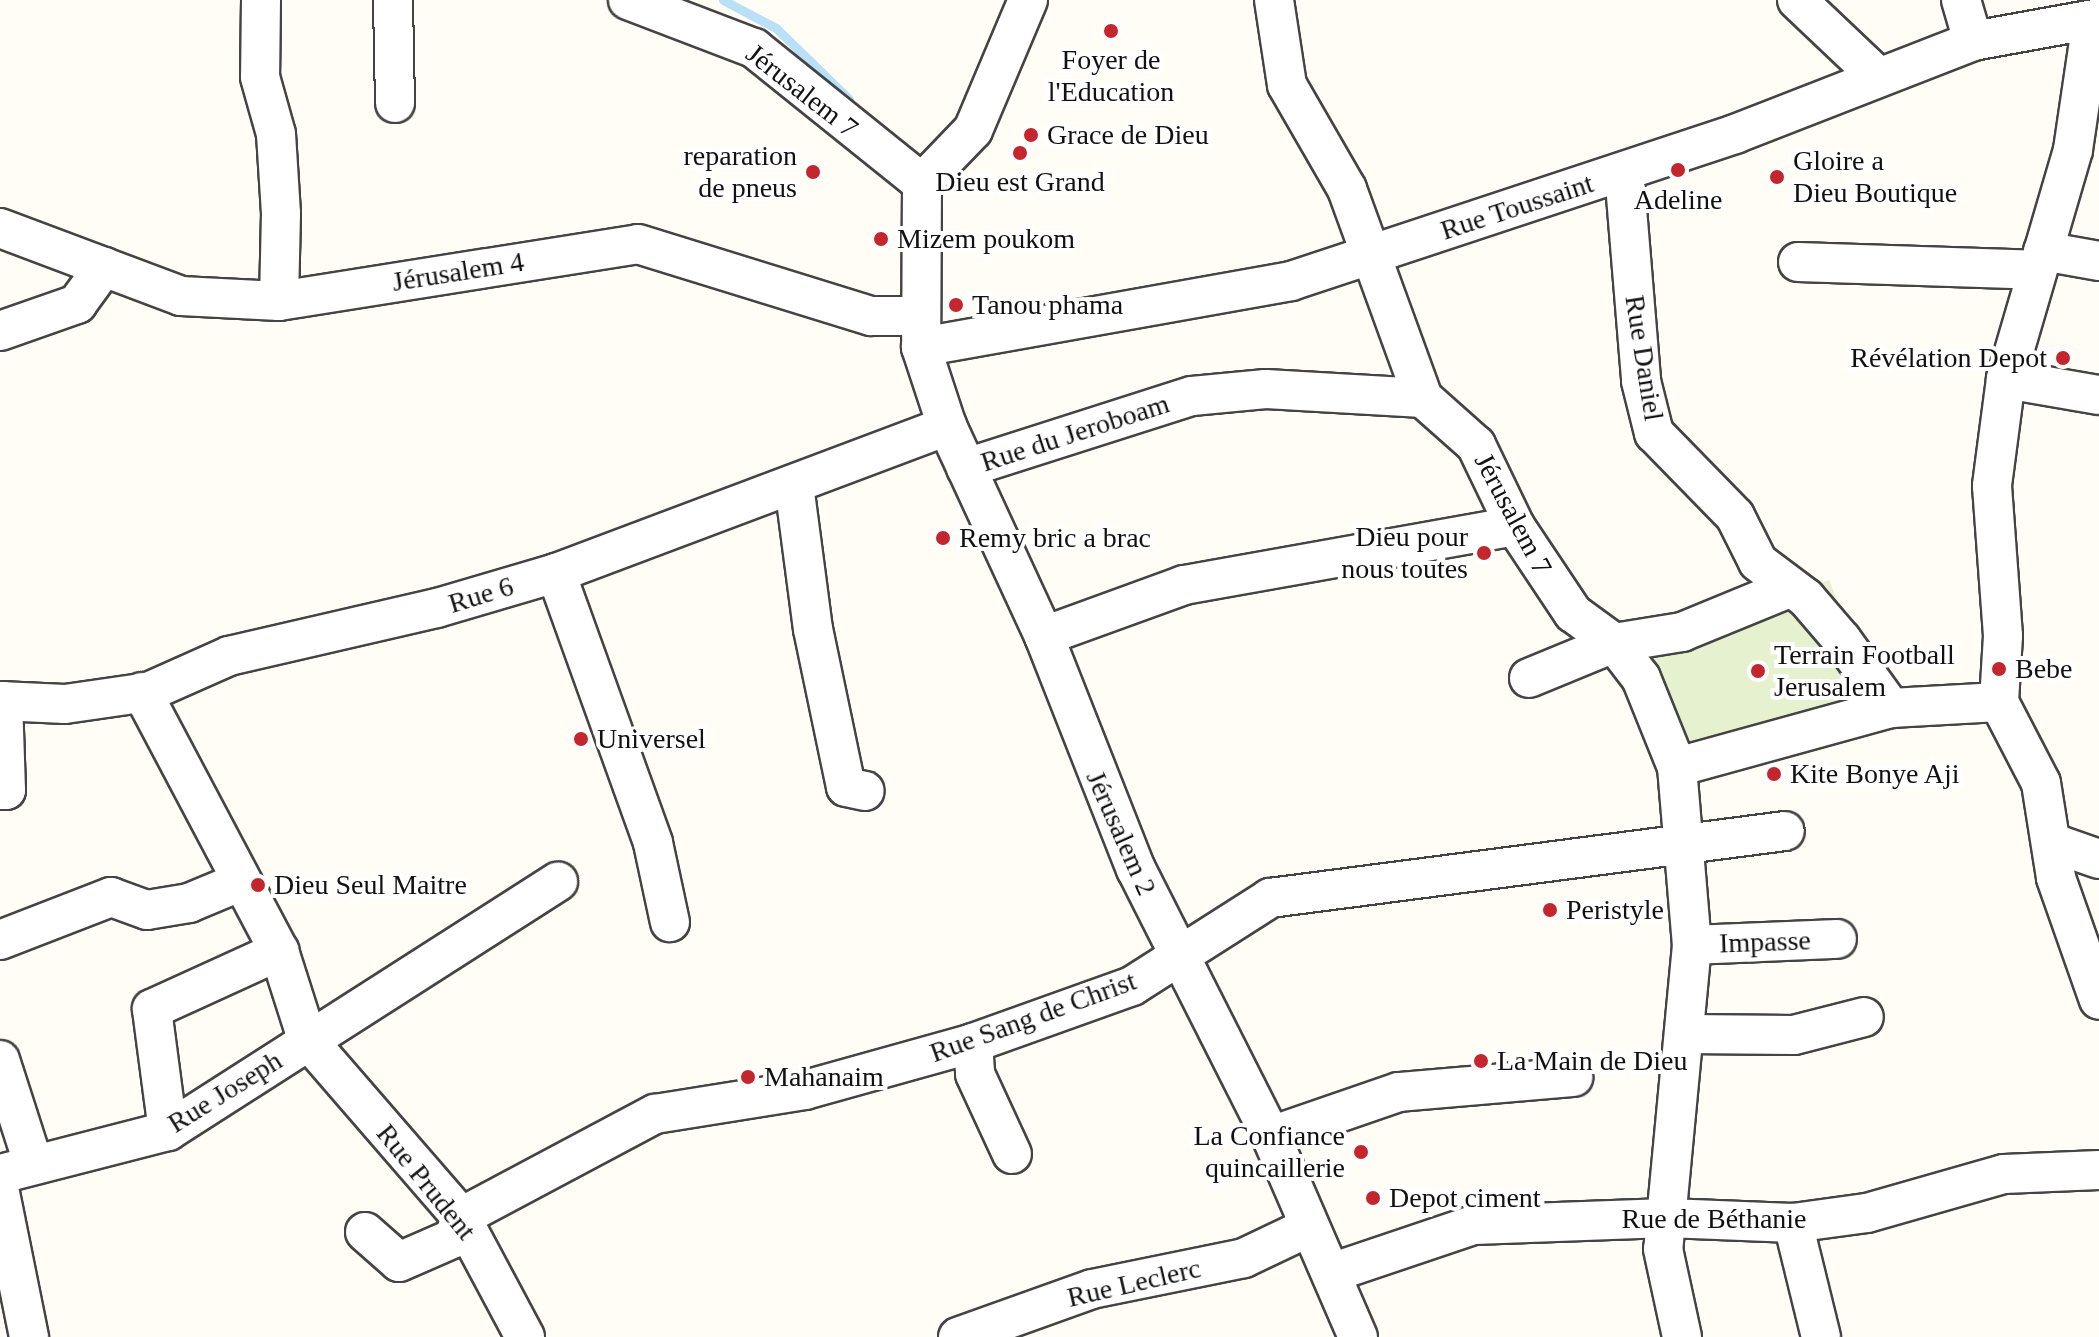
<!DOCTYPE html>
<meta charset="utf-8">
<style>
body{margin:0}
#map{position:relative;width:2099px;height:1337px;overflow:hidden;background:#fffdf5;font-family:Georgia,serif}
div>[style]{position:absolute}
.pitch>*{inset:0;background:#e6f2cf;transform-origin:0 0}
.stream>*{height:9px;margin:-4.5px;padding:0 4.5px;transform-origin:4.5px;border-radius:4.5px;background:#b9e0f7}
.roads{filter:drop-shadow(2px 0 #444) drop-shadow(-2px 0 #444) drop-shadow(0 2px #444) drop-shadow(0 -2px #444)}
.minor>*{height:38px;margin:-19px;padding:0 19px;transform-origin:19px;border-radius:19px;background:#fff}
.dots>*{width:22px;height:22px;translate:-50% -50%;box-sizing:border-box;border:4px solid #fff;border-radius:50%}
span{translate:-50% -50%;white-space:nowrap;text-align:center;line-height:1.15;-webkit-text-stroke:8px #fff;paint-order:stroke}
.poi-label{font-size:28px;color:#111}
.left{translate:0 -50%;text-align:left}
.right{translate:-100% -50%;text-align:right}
.street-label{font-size:28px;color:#111}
</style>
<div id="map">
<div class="pitch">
<i style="left:1829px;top:580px;width:117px;height:199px;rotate:68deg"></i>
</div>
<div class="stream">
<i style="left:723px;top:0;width:60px;rotate:27.8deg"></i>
<i style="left:776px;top:28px;width:102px;rotate:44.2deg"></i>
</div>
<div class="roads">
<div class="minor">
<i style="left:261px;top:0;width:77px;rotate:90.7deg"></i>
<i style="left:260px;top:77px;width:59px;rotate:74.3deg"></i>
<i style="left:276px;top:134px;width:79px;rotate:86.4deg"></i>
<i style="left:281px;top:213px;width:88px;rotate:91.3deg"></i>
<i style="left:393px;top:0;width:103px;rotate:88.9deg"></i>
<i style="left:628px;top:0;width:135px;rotate:20.9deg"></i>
<i style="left:754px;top:48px;width:216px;rotate:38.8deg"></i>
<i style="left:1028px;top:0;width:141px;rotate:112.9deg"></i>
<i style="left:973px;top:130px;width:74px;rotate:133.9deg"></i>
<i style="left:922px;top:183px;width:164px;rotate:90.3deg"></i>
<i style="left:921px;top:347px;width:83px;rotate:71.8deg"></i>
<i style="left:947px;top:426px;width:231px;rotate:65.2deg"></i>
<i style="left:1044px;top:636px;width:251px;rotate:68.5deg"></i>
<i style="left:1136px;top:869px;width:299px;rotate:63.2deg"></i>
<i style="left:1271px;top:1136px;width:219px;rotate:66.6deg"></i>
<i style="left:1274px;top:0;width:86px;rotate:81.3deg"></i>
<i style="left:1287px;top:85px;width:120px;rotate:60deg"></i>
<i style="left:1347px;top:189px;width:222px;rotate:70deg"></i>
<i style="left:1423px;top:398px;width:71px;rotate:41.6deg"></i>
<i style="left:1476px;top:445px;width:90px;rotate:64.3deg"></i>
<i style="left:1515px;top:526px;width:105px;rotate:56.3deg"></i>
<i style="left:1573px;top:613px;width:51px;rotate:36.2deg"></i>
<i style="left:1614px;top:643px;width:44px;rotate:52.4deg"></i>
<i style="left:1641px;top:678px;width:96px;rotate:68deg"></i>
<i style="left:1677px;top:767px;width:179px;rotate:85.2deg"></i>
<i style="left:1692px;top:945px;width:305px;rotate:95.4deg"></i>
<i style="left:1663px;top:1249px;width:90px;rotate:77.8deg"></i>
<i style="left:1797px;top:0;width:108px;rotate:43.5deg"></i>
<i style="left:1961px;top:0;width:43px;rotate:73.7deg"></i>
<i style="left:2092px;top:21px;width:130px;rotate:98.4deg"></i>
<i style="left:2073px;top:150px;width:239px;rotate:106.3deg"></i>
<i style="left:2006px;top:379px;width:108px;rotate:97.5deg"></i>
<i style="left:1992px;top:486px;width:150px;rotate:85.8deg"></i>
<i style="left:2003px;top:636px;width:66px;rotate:93.5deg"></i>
<i style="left:1999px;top:702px;width:91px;rotate:62.6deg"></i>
<i style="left:2041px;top:783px;width:96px;rotate:81deg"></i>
<i style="left:2056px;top:878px;width:129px;rotate:70.6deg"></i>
<i style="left:1624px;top:172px;width:210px;rotate:85.3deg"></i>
<i style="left:1641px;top:381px;width:54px;rotate:76deg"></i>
<i style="left:1654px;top:433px;width:116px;rotate:45.7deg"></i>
<i style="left:1735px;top:516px;width:51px;rotate:63.4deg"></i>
<i style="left:1758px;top:562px;width:60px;rotate:36.9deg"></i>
<i style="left:1806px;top:598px;width:55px;rotate:49.4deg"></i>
<i style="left:1842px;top:640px;width:84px;rotate:54.2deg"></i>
<i style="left:0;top:228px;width:193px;rotate:20.6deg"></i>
<i style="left:181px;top:296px;width:98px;rotate:2.9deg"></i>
<i style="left:279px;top:301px;width:363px;rotate:-9deg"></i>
<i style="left:638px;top:244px;width:244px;rotate:17.2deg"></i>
<i style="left:871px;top:316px;width:46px"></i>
<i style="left:2043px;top:251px;width:57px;rotate:10.1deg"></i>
<i style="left:1798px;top:262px;width:237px;rotate:1.9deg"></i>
<i style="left:0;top:331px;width:82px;rotate:-19.3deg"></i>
<i style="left:77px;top:304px;width:46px;rotate:-53.9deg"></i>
<i style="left:921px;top:347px;width:376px;rotate:-10.1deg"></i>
<i style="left:1291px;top:281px;width:468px;rotate:-18.3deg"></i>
<i style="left:1735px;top:134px;width:256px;rotate:-21.3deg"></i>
<i style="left:1973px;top:41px;width:128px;rotate:-10.3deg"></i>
<i style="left:2006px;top:379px;width:94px;rotate:9.8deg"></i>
<i style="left:966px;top:468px;width:237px;rotate:-17.7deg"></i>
<i style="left:1192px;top:396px;width:74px;rotate:-5.4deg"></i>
<i style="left:1266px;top:389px;width:157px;rotate:3.3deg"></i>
<i style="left:794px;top:485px;width:145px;rotate:82.5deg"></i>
<i style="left:813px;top:629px;width:161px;rotate:78.2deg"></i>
<i style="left:846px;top:787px;width:19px;rotate:12deg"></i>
<i style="left:556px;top:573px;width:287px;rotate:70.2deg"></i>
<i style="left:653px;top:843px;width:81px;rotate:77.9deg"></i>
<i style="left:1044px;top:636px;width:149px;rotate:-20deg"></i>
<i style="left:1184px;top:585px;width:336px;rotate:-10.1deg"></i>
<i style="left:1529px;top:678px;width:92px;rotate:-22.4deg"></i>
<i style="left:1614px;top:643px;width:69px;rotate:-9.2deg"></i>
<i style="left:1682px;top:632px;width:113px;rotate:-22.3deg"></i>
<i style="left:142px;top:692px;width:293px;rotate:62.1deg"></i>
<i style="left:279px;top:951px;width:92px;rotate:72.3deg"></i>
<i style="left:307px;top:1039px;width:235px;rotate:49.1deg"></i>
<i style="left:461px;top:1217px;width:136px;rotate:61.9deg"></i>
<i style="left:0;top:701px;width:65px;rotate:2.6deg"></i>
<i style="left:65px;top:704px;width:84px;rotate:-8.2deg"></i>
<i style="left:148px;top:692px;width:89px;rotate:-24deg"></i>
<i style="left:229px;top:656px;width:213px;rotate:-13deg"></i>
<i style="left:437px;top:608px;width:124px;rotate:-16.4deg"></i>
<i style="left:556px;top:573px;width:418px;rotate:-20.6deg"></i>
<i style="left:1677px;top:767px;width:222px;rotate:-15.4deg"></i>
<i style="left:1891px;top:708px;width:108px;rotate:-3.2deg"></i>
<i style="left:0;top:790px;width:6px"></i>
<i style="left:6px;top:790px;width:89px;rotate:-91.9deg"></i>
<i style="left:2053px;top:843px;width:49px;rotate:19.2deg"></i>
<i style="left:0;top:940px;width:119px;rotate:-21.2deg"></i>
<i style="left:111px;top:897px;width:38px;rotate:20deg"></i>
<i style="left:147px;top:910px;width:43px;rotate:-9.5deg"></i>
<i style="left:189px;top:903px;width:52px;rotate:-22.6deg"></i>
<i style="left:1692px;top:945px;width:145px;rotate:-2.4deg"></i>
<i style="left:1686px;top:1034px;width:108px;rotate:0.5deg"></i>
<i style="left:1794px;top:1035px;width:72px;rotate:-14.4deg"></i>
<i style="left:973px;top:1043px;width:31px;rotate:86deg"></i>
<i style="left:975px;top:1074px;width:88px;rotate:65.2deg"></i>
<i style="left:0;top:1060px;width:108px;rotate:72.2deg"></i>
<i style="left:168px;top:1131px;width:123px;rotate:-97.5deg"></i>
<i style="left:152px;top:1009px;width:140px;rotate:-24.5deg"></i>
<i style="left:1271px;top:1136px;width:135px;rotate:-19deg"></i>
<i style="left:1399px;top:1092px;width:175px;rotate:-4.9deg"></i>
<i style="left:0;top:1174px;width:173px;rotate:-14.4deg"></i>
<i style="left:168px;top:1131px;width:463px;rotate:-32.6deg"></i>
<i style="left:0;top:1193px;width:147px;rotate:78.6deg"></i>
<i style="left:1793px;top:1223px;width:117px;rotate:76.2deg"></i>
<i style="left:365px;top:1232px;width:45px;rotate:41.4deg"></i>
<i style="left:399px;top:1262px;width:60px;rotate:-23.6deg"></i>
<i style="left:454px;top:1238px;width:22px;rotate:-72deg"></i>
<i style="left:461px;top:1217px;width:220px;rotate:-28deg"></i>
<i style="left:655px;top:1114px;width:152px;rotate:-9.1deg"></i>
<i style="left:805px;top:1090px;width:174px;rotate:-15.6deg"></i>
<i style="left:973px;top:1043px;width:169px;rotate:-19.7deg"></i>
<i style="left:1132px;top:986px;width:164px;rotate:-32.5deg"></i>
<i style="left:1270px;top:898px;width:519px;rotate:-7.41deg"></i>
<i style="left:1331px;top:1273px;width:151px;rotate:-18.6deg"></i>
<i style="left:1474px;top:1225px;width:193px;rotate:-2.1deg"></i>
<i style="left:1667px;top:1218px;width:126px;rotate:2.3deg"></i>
<i style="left:1793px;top:1223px;width:75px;rotate:-7.7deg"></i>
<i style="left:1867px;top:1213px;width:142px;rotate:-15.9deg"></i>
<i style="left:2004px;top:1174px;width:95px;rotate:-2.4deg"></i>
<i style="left:958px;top:1337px;width:142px;rotate:-19.7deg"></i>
<i style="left:1092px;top:1289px;width:155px;rotate:-11.5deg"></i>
<i style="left:1244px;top:1258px;width:72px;rotate:-25.5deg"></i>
</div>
</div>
<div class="dots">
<i style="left:1111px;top:31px;background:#c4262e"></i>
<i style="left:1031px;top:135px;background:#c4262e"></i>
<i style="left:1020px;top:153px;background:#c4262e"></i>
<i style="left:1678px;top:170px;background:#c4262e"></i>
<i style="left:813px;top:172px;background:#c4262e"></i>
<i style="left:1777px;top:177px;background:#c4262e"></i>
<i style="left:881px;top:239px;background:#c4262e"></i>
<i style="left:956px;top:305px;background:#c4262e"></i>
<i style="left:2063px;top:358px;background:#c4262e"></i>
<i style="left:943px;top:538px;background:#c4262e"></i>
<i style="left:1484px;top:553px;background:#c4262e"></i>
<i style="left:1999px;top:669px;background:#c4262e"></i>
<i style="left:1758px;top:671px;background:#c4262e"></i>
<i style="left:581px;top:739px;background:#c4262e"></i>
<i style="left:1774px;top:774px;background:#c4262e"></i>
<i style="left:258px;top:885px;background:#c4262e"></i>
<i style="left:1550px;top:910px;background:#c4262e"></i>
<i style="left:1481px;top:1061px;background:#c4262e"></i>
<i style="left:748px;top:1077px;background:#c4262e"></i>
<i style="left:1361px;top:1152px;background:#c4262e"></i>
<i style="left:1373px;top:1198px;background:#c4262e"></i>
</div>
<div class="poi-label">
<span style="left:1111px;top:76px">Foyer de<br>l'Education</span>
<span class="left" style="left:1047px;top:135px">Grace de Dieu</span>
<span class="right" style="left:797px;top:172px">reparation<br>de pneus</span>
<span class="left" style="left:1793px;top:177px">Gloire a<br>Dieu Boutique</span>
<span style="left:1020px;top:182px">Dieu est Grand</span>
<span style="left:1678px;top:200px">Adeline</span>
<span class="left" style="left:897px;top:239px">Mizem poukom</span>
<span class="left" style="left:972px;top:305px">Tanou phama</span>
<span class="right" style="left:2047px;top:358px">Révélation Depot</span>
<span class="right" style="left:1468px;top:553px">Dieu pour<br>nous toutes</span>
<span class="left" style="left:959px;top:538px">Remy bric a brac</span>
<span class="left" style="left:1774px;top:671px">Terrain Football<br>Jerusalem</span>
<span class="left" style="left:2015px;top:669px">Bebe</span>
<span class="left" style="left:597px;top:739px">Universel</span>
<span class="left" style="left:1790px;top:774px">Kite Bonye Aji</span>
<span class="left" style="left:274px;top:885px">Dieu Seul Maitre</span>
<span class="left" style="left:1566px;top:910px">Peristyle</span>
<span class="left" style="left:1497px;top:1061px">La Main de Dieu</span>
<span class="left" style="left:764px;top:1077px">Mahanaim</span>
<span class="right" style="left:1345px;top:1152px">La Confiance<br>quincaillerie</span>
<span class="left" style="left:1389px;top:1198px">Depot ciment</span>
</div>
<div class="street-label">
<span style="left:802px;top:91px;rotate:38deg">Jérusalem 7</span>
<span style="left:1517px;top:207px;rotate:-18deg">Rue Toussaint</span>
<span style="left:458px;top:272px;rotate:-9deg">Jérusalem 4</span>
<span style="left:1644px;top:358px;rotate:81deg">Rue Daniel</span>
<span style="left:1075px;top:433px;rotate:-18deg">Rue du Jeroboam</span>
<span style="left:1513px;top:514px;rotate:62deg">Jérusalem 7</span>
<span style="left:481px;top:595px;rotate:-17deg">Rue 6</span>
<span style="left:1121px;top:833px;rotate:66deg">Jérusalem 2</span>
<span style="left:1765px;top:942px;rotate:-2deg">Impasse</span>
<span style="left:1033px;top:1017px;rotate:-20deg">Rue Sang de Christ</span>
<span style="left:225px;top:1092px;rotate:-32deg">Rue Joseph</span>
<span style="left:426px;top:1182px;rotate:51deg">Rue Prudent</span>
<span style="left:1714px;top:1219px">Rue de Béthanie</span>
<span style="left:1134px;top:1283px;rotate:-13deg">Rue Leclerc</span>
</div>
</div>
